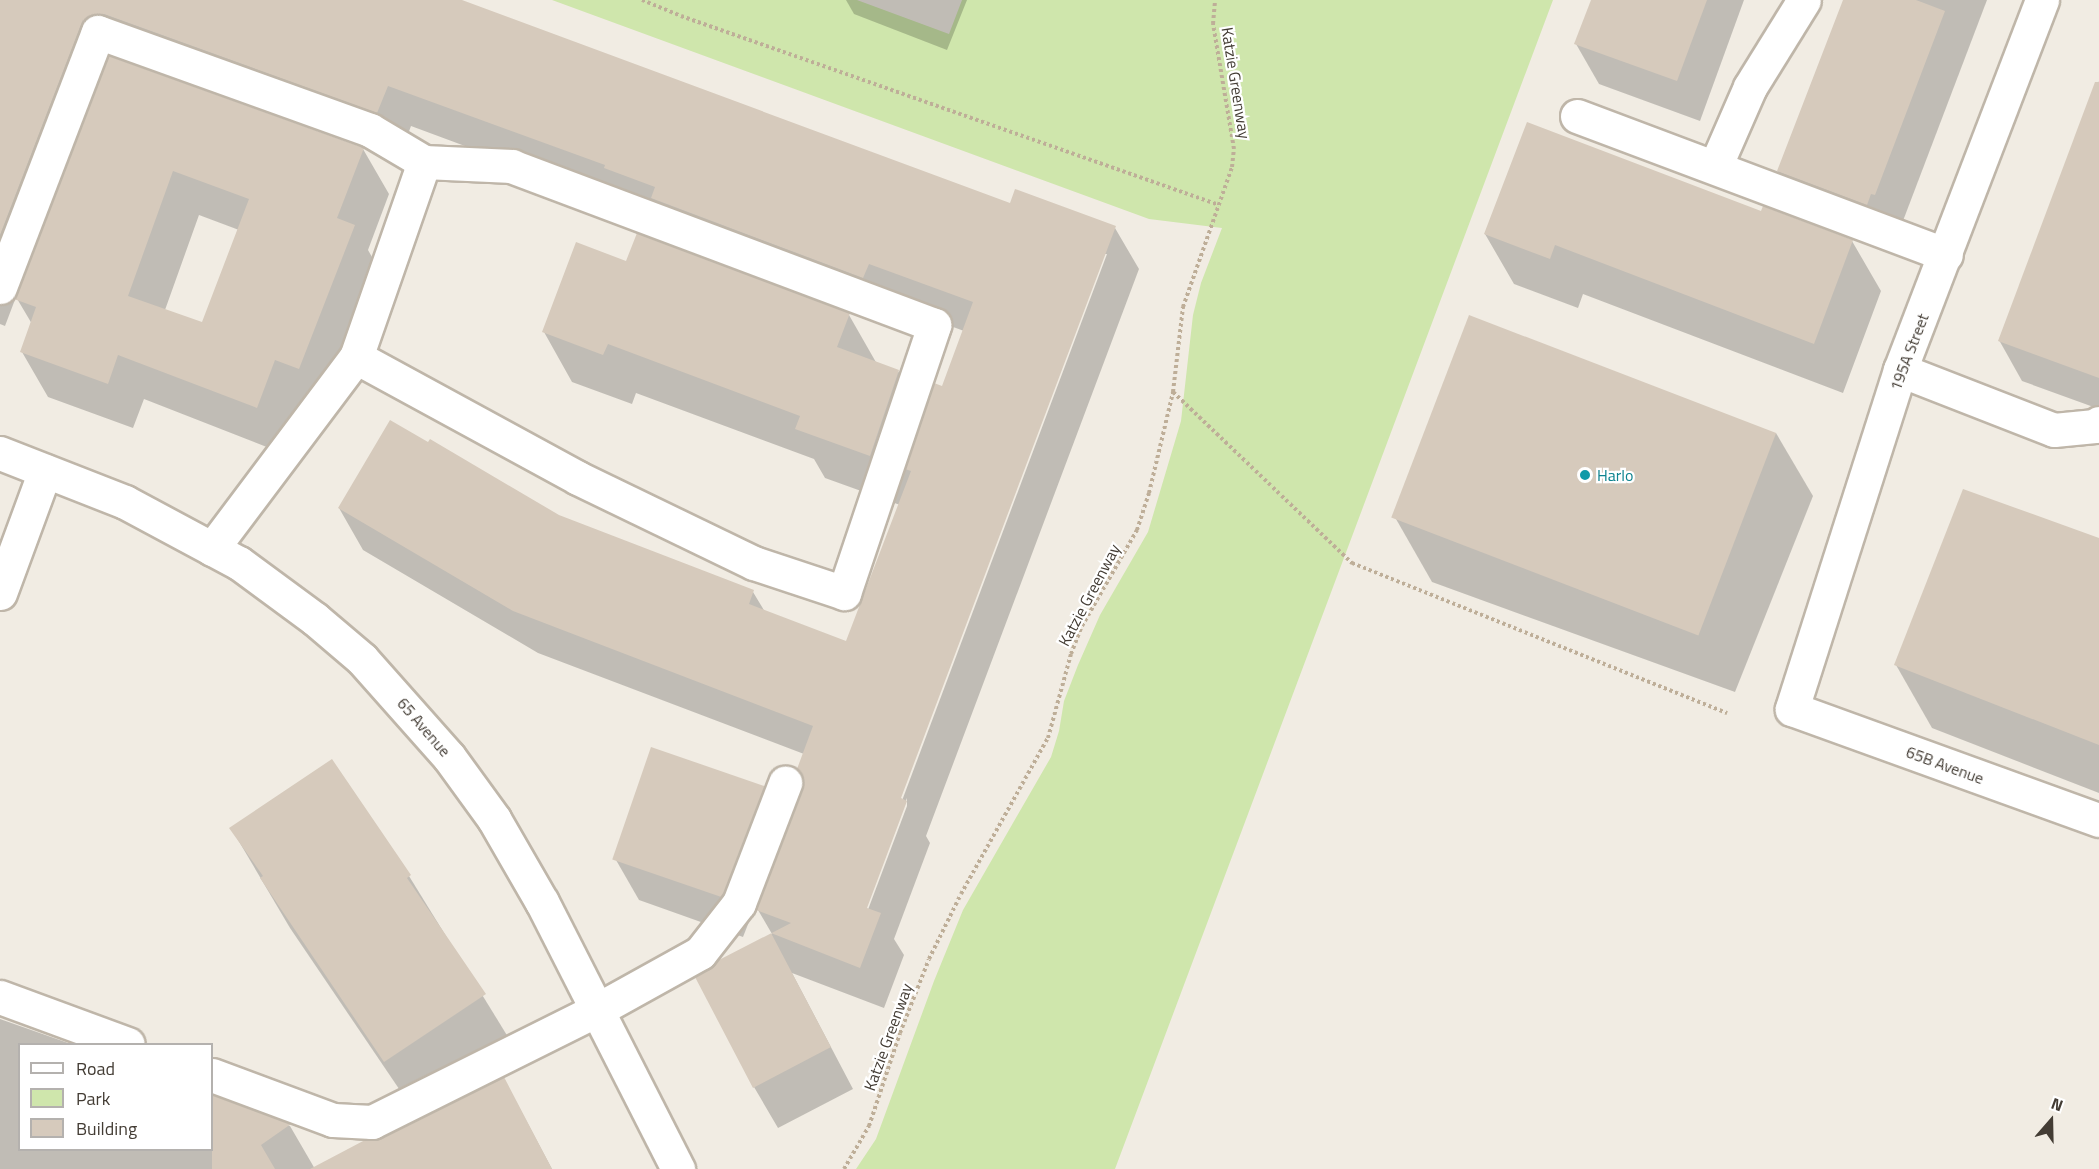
<!DOCTYPE html>
<style>
body{margin:0}
#map{position:relative;width:2099px;height:1169px;overflow:hidden;background:#f1ece3;font-family:"Titillium Web",sans-serif}
div>[style]{position:absolute}
.green>*{inset:0;background:#cfe6ac}
.shadow>*{inset:0;background:#0003}
.building>*{inset:0;background:#d6cabc;transform-origin:0 0}
.path>*{height:4px;margin-top:-2px;transform-origin:0;background:repeating-linear-gradient(90deg,#beae98 0 3px,transparent 0 6px)}
.roads{filter:drop-shadow(2px 0 #bfb6a9) drop-shadow(-2px 0 #bfb6a9) drop-shadow(0 2px #bfb6a9) drop-shadow(0 -2px #bfb6a9)}
.minor>*{height:33px;margin:-16.5px;padding:0 16.5px;transform-origin:16.5px;border-radius:16.5px;background:#fff}
.dots>*{width:16px;height:16px;translate:-50% -50%;box-sizing:border-box;border:3px solid #fff;border-radius:50%}
span{translate:-50% -50%;white-space:nowrap;text-align:center;line-height:1.15;-webkit-text-stroke:4.5px #fff;paint-order:stroke}
.street-label{font-size:16px;color:#433c34}
.culture-label{font-size:16px;color:#0d838f}
.left{translate:0 -50%;text-align:left}
.legend{position:absolute;left:18px;top:1043px;width:195px;height:108px;box-sizing:border-box;background:#fff;border:2px solid #b4b1ae;margin:0;padding:8px 10px;list-style:none;font-size:18px;color:#433c34}
.legend li{display:flex;align-items:center;gap:12px;height:30px}
.legend b{width:30px;border:2px solid #b4b1ae}
.north{position:absolute;left:2021px;top:1091px;width:60px;height:60px;-webkit-text-stroke:4px #fff;paint-order:stroke;rotate:20deg;font-size:16px;font-weight:700;line-height:24px;text-align:center;color:#433c34}
.north::after{content:'';display:block;margin:auto;width:21px;height:27px;background:#433c34;clip-path:polygon(50% 0,100% 100%,50% 72%,0 100%)}
</style>
<div id="map">
<div class="green">
<i style="clip-path:polygon(552px 0,857px 0,949px 34px,962px 0,1553px 0,1115px 1169px,856px 1169px,876px 1139px,934px 981px,963px 910px,1051px 757px,1059px 731px,1064px 701px,1078px 665px,1100px 615px,1148px 532px,1181px 421px,1193px 315px,1201px 283px,1222px 228px,1149px 219px)"></i>
</div>
<div class="shadow">
<i style="clip-path:polygon(evenodd,0 0,457px 0,1011px 205px,1115px 228px,1139px 269px,926px 836px,930px 843px,894px 939px,904px 955px,884px 1008px,792px 973px,853px 1089px,778px 1128px,754px 1087px,718px 962px,772px 934px,758px 910px,804px 790px,804px 754px,538px 653px,363px 550px,339px 508px,559px 517px,753px 592px,765px 612px,847px 643px,900px 505px,825px 478px,814px 459px,636px 393px,632px 404px,572px 382px,544px 332px,627px 263px,849px 315px,877px 364px,898px 371px,924px 417px,943px 388px,964px 331px,411px 126px,401px 153px,118px 55px,111px 58px,363px 149px,389px 194px,368px 250px,380px 271px,325px 413px,282px 453px,144px 399px,133px 428px,48px 397px,22px 352px,32px 324px,16px 297px,5px 326px,0 324px,0 0,199px 215px,239px 230px,203px 324px,165px 310px,199px 215px,0 0,1104px 254px,1107px 254px,900px 806px,897px 805px,1104px 254px,0 0,907px 798px,907px 806px,866px 915px,863px 914px,907px 798px)"></i>
<i style="clip-path:polygon(846px 0,967px 0,947px 50px,854px 14px)"></i>
<i style="clip-path:polygon(1592px 0,1744px 0,1700px 121px,1599px 84px,1576px 44px)"></i>
<i style="clip-path:polygon(1844px 0,1987px 0,1898px 234px,1801px 211px,1778px 171px)"></i>
<i style="clip-path:polygon(2099px 81px,2099px 409px,2022px 381px,1999px 340px)"></i>
<i style="clip-path:polygon(1762px 213px,1852px 241px,1881px 291px,1843px 393px,1583px 294px,1578px 308px,1514px 284px,1485px 234px)"></i>
<i style="clip-path:polygon(1776px 433px,1813px 496px,1735px 692px,1432px 582px,1396px 519px)"></i>
<i style="clip-path:polygon(2099px 540px,2099px 793px,1932px 728px,1896px 665px)"></i>
<i style="clip-path:polygon(763px 788px,786px 828px,743px 937px,639px 900px,616px 860px)"></i>
<i style="clip-path:polygon(231px 828px,409px 876px,513px 1045px,414px 1111px,290px 928px)"></i>
<i style="clip-path:polygon(0 1019px,71px 1044px,20px 1044px,20px 1150px,212px 1150px,212px 1096px,290px 1126px,315px 1169px,0 1169px)"></i>
<i style="clip-path:polygon(504px 1079px,552px 1169px,347px 1169px)"></i>
</div>
<div class="building">
<i style="clip-path:polygon(0 0,462px 0,1010px 203px,1015px 189px,1116px 226px,901px 798px,907px 801px,867px 908px,881px 913px,860px 968px,771px 933px,831px 1047px,753px 1088px,695px 977px,717px 961px,791px 923px,756px 910px,803px 790px,803px 779px,797px 769px,813px 726px,513px 611px,338px 508px,390px 420px,428px 442px,430px 439px,559px 515px,754px 590px,749px 604px,846px 641px,911px 471px,905px 469px,934px 383px,942px 386px,973px 302px,869px 264px,863px 278px,651px 198px,655px 187px,604px 168px,605px 165px,388px 86px,377px 113px,104px 14px,95px 14px,87px 17px,81px 25px,0 235px)"></i>
<i style="clip-path:polygon(1591px 0,1707px 0,1677px 81px,1574px 44px)"></i>
<i style="clip-path:polygon(1843px 0,1916px 0,1945px 11px,1875px 195px,1871px 194px,1867px 205px,1777px 171px)"></i>
<i style="clip-path:polygon(evenodd,109px 56px,364px 148px,337px 218px,355px 225px,299px 369px,275px 360px,257px 408px,118px 355px,108px 384px,20px 352px,36px 307px,14px 299px,109px 56px,173px 171px,249px 199px,202px 322px,128px 296px,173px 171px)"></i>
<i style="clip-path:polygon(2095px 82px,2099px 82px,2099px 378px,1998px 341px)"></i>
<i style="clip-path:polygon(1527px 122px,1761px 211px,1763px 206px,1853px 240px,1814px 344px,1555px 245px,1550px 259px,1484px 234px)"></i>
<i style="clip-path:polygon(637px 233px,850px 313px,837px 347px,899px 370px,870px 456px,795px 429px,800px 416px,608px 344px,603px 355px,542px 332px,576px 242px,626px 261px)"></i>
<i style="left:1469px;top:315px;width:329px;height:217px;rotate:21deg"></i>
<i style="clip-path:polygon(1963px 489px,2099px 538px,2099px 745px,1894px 665px)"></i>
<i style="left:651px;top:747px;width:120px;height:119px;rotate:19deg"></i>
<i style="clip-path:polygon(332px 759px,411px 875px,407px 878px,486px 994px,384px 1062px,260px 878px,263px 876px,229px 828px)"></i>
<i style="clip-path:polygon(504px 1077px,552px 1169px,310px 1169px,365px 1140px,380px 1139px)"></i>
<i style="clip-path:polygon(212px 1095px,291px 1124px,261px 1145px,275px 1169px,212px 1169px)"></i>
</div>
<div class="path">
<i style="left:642px;top:0;width:42px;rotate:22.3deg"></i>
<i style="left:681px;top:16px;width:570px;rotate:19.36deg"></i>
<i style="left:1173px;top:392px;width:248px;rotate:43.7deg"></i>
<i style="left:1352px;top:563px;width:404px;rotate:21.8deg"></i>
<i style="left:844px;top:1169px;width:50px;rotate:-59.8deg"></i>
<i style="left:869px;top:1126px;width:98px;rotate:-71.6deg"></i>
<i style="left:900px;top:1033px;width:79px;rotate:-68.6deg"></i>
<i style="left:929px;top:959px;width:72px;rotate:-63.8deg"></i>
<i style="left:961px;top:894px;width:179px;rotate:-60.9deg"></i>
<i style="left:1048px;top:738px;width:87px;rotate:-74.7deg"></i>
<i style="left:1071px;top:654px;width:30px;rotate:-69deg"></i>
<i style="left:1082px;top:626px;width:111px;rotate:-60.2deg"></i>
<i style="left:1137px;top:530px;width:39px;rotate:-72deg"></i>
<i style="left:1149px;top:493px;width:104px;rotate:-76.6deg"></i>
<i style="left:1173px;top:392px;width:86px;rotate:-83.3deg"></i>
<i style="left:1183px;top:307px;width:148px;rotate:-70.7deg"></i>
<i style="left:1232px;top:167px;width:18px;rotate:-84deg"></i>
<i style="left:1234px;top:149px;width:127px;rotate:-99.5deg"></i>
<i style="left:1213px;top:24px;width:24px;rotate:-85deg"></i>
</div>
<div class="roads">
<div class="minor">
<i style="left:2042px;top:0;width:396px;rotate:111deg"></i>
<i style="left:1900px;top:370px;width:356px;rotate:107.7deg"></i>
<i style="left:1792px;top:709px;width:326px;rotate:19.9deg"></i>
<i style="left:1577px;top:116px;width:394px;rotate:20.6deg"></i>
<i style="left:1715px;top:167px;width:87px;rotate:-66.4deg"></i>
<i style="left:1750px;top:87px;width:102px;rotate:-58.2deg"></i>
<i style="left:0;top:287px;width:273px;rotate:-69deg"></i>
<i style="left:98px;top:32px;width:289px;rotate:19.8deg"></i>
<i style="left:370px;top:130px;width:63px;rotate:30.7deg"></i>
<i style="left:424px;top:162px;width:207px;rotate:109.2deg"></i>
<i style="left:356px;top:357px;width:240px;rotate:126.9deg"></i>
<i style="left:356px;top:357px;width:253px;rotate:28.6deg"></i>
<i style="left:578px;top:478px;width:195px;rotate:25.8deg"></i>
<i style="left:754px;top:563px;width:95px;rotate:18.4deg"></i>
<i style="left:844px;top:593px;width:283px;rotate:-71.4deg"></i>
<i style="left:934px;top:325px;width:451px;rotate:-159.4deg"></i>
<i style="left:512px;top:166px;width:88px;rotate:-177.4deg"></i>
<i style="left:1900px;top:370px;width:165px;rotate:21.3deg"></i>
<i style="left:2054px;top:430px;width:41px;rotate:-5.6deg"></i>
<i style="left:2095px;top:426px;width:5px;rotate:-37deg"></i>
<i style="left:0;top:453px;width:134px;rotate:21.4deg"></i>
<i style="left:125px;top:502px;width:129px;rotate:28.2deg"></i>
<i style="left:239px;top:563px;width:94px;rotate:36.4deg"></i>
<i style="left:315px;top:619px;width:62px;rotate:40.4deg"></i>
<i style="left:362px;top:659px;width:131px;rotate:48.4deg"></i>
<i style="left:449px;top:757px;width:77px;rotate:54deg"></i>
<i style="left:494px;top:819px;width:96px;rotate:60deg"></i>
<i style="left:542px;top:902px;width:300px;rotate:63deg"></i>
<i style="left:0;top:593px;width:130px;rotate:-69.8deg"></i>
<i style="left:0;top:997px;width:136px;rotate:20.2deg"></i>
<i style="left:212px;top:1075px;width:129px;rotate:20.4deg"></i>
<i style="left:333px;top:1120px;width:39px;rotate:3deg"></i>
<i style="left:372px;top:1122px;width:251px;rotate:-26.5deg"></i>
<i style="left:597px;top:1010px;width:118px;rotate:-29deg"></i>
<i style="left:700px;top:953px;width:63px;rotate:-52deg"></i>
<i style="left:739px;top:903px;width:129px;rotate:-69deg"></i>
</div>
</div>
<div class="dots">
<i style="left:1585px;top:475px;background:#0f9aa8"></i>
</div>
<div class="street-label">
<span style="left:1236px;top:83px;rotate:81deg">Katzie Greenway</span>
<span style="left:1909px;top:352px;rotate:-69deg">195A Street</span>
<span style="left:1089px;top:595px;rotate:-62deg">Katzie Greenway</span>
<span style="left:424px;top:727px;rotate:49deg">65 Avenue</span>
<span style="left:1945px;top:765px;rotate:20deg">65B Avenue</span>
<span style="left:888px;top:1037px;rotate:-70deg">Katzie Greenway</span>
</div>
<div class="culture-label">
<span class="left" style="left:1597px;top:475px">Harlo</span>
</div>
<ul class="legend">
<li><b style="height:8px;background:#fff"></b>Road</li>
<li><b style="height:16px;background:#cfe6ac"></b>Park</li>
<li><b style="height:16px;background:#d6cabc"></b>Building</li>
</ul>
<div class="north">N</div>
</div>
